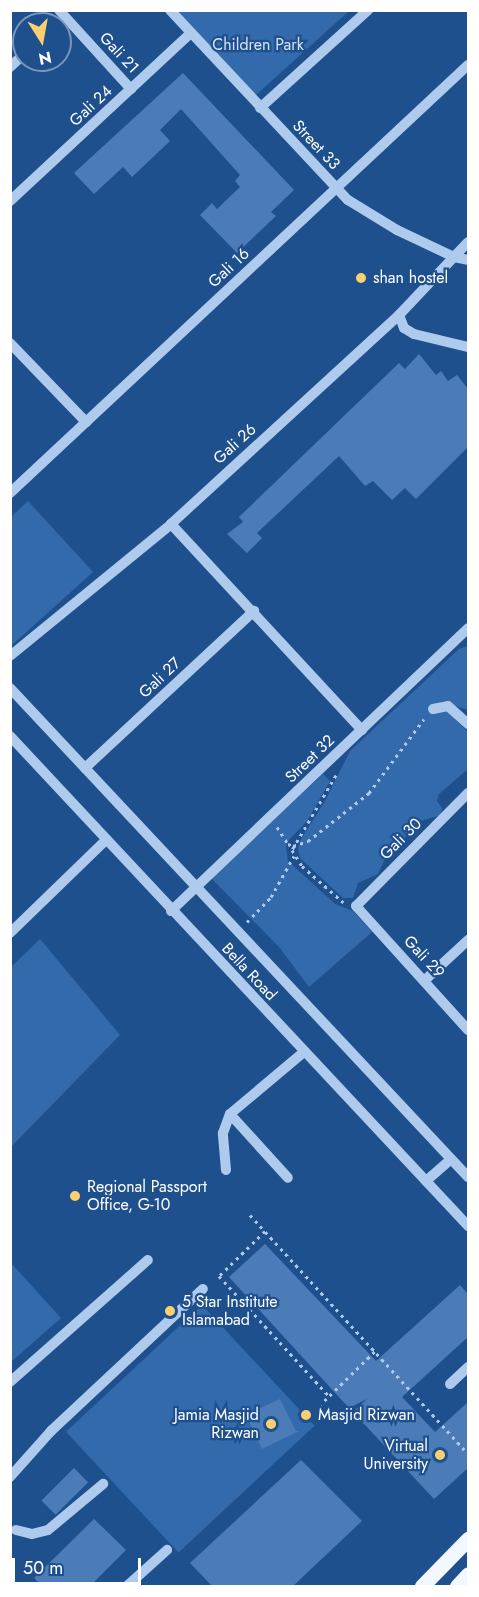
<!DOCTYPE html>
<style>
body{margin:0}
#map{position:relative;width:479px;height:1597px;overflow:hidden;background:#1f508e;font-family:Jost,sans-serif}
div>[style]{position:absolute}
.green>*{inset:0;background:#336aab;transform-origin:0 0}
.building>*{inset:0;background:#4c7cb7;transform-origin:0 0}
.path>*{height:3px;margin-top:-1.5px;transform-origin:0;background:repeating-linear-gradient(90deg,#aecaec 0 3px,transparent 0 7.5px)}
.minor>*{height:10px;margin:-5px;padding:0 5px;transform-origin:5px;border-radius:5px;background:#aecaec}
.major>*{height:15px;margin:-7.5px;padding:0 7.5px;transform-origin:7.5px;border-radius:7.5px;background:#f3f8ff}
.dots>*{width:16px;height:16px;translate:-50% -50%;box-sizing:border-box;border:3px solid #1f508e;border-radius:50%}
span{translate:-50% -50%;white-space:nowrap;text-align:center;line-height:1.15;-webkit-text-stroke:4.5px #1f508e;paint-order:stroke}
.park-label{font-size:16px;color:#d3e4f9}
.street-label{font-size:16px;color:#fff}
.poi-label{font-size:16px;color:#fff}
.left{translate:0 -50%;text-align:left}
.right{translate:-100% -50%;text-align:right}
.frame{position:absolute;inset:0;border:12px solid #fff;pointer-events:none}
.north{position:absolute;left:12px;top:12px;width:60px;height:60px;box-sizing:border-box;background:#1f508e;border:2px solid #7996bb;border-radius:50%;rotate:169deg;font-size:16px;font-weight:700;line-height:24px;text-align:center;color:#fff}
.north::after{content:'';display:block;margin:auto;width:21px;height:27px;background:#fad16e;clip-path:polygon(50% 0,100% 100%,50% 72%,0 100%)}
.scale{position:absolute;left:12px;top:1558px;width:129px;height:27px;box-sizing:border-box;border:3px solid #fff;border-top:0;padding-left:8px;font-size:18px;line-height:21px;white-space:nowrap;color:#fff;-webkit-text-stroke:4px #1f508e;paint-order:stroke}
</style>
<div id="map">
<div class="green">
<i style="clip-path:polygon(178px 11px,349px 11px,256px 95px)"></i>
<i style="clip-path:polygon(28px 501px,93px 572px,11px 646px,11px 517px)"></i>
<i style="clip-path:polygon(468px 646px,468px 710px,449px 704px,448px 712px,468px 732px,468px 769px,439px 794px,437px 801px,442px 808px,441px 815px,417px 822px,401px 843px,389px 850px,378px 874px,358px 883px,353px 898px,343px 898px,300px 858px,298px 850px,300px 841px,325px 801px,350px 751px,459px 649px)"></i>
<i style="clip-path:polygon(323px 774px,330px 781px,307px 821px,289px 840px,286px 847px,288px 861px,335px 904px,353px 911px,372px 932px,309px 987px,280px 948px,211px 878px)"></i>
<i style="clip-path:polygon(40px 939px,120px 1035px,11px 1147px,11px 967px)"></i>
<i style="clip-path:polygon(11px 1263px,61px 1318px,11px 1362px,10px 1362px)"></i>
<i style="left:202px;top:1305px;width:165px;height:186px;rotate:47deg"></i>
</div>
<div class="building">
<i style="clip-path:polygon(183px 73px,294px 190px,271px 212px,276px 216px,237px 253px,200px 215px,212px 203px,217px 209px,240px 187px,235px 181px,240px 175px,181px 109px,160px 130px,170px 141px,132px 177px,123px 167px,94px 194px,74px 173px)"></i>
<i style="clip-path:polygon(419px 354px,436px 375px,441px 371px,448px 381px,457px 375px,468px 389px,468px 447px,416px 499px,405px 488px,392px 500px,373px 481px,365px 486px,339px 456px,257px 533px,262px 538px,247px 553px,227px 534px,243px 522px,239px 517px,399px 363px,405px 369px)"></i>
<i style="clip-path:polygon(265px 1244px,376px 1361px,460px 1285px,468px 1294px,468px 1337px,402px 1397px,435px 1432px,468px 1402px,468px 1468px,434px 1499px,353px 1412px,367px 1399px,349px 1408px,229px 1277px)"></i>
<i style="clip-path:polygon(280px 1399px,296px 1431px,299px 1431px,262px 1449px,246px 1415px)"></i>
<i style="clip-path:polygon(301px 1460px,362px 1521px,292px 1587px,213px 1587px,190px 1563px)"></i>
<i style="left:74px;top:1468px;width:20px;height:46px;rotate:45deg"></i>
<i style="clip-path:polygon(94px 1519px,126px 1550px,89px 1587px,43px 1587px,34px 1578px)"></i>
</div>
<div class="path">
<i style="left:336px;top:775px;width:87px;rotate:120.4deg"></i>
<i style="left:292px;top:850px;width:19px;rotate:58deg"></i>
<i style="left:302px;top:866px;width:55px;rotate:41.3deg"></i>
<i style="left:277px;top:827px;width:20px;rotate:57deg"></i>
<i style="left:288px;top:844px;width:5px;rotate:22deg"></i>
<i style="left:293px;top:846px;width:16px;rotate:-18deg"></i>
<i style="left:308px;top:841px;width:78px;rotate:-38.2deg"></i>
<i style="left:369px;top:793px;width:92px;rotate:-53.4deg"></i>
<i style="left:247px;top:922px;width:35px;rotate:-46deg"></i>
<i style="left:271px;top:897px;width:47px;rotate:-60.7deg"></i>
<i style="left:250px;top:1215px;width:323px;rotate:47.6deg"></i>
<i style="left:265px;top:1231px;width:64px;rotate:135.6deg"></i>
<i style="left:219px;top:1276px;width:163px;rotate:47.5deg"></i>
<i style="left:319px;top:1406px;width:78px;rotate:-44.5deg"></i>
</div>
<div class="minor">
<i style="left:59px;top:10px;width:107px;rotate:47.7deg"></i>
<i style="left:170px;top:10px;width:260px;rotate:46.9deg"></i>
<i style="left:348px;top:200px;width:57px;rotate:31.5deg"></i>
<i style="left:397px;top:230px;width:63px;rotate:25.3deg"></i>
<i style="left:454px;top:257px;width:14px;rotate:12deg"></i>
<i style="left:10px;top:67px;width:19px;rotate:-43deg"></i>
<i style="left:260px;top:108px;width:146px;rotate:-42.2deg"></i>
<i style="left:10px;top:201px;width:247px;rotate:-42.9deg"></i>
<i style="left:399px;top:315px;width:14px;rotate:69deg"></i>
<i style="left:404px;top:328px;width:12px;rotate:31deg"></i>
<i style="left:414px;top:334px;width:56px;rotate:13.5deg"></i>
<i style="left:10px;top:343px;width:110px;rotate:46.1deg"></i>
<i style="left:10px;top:493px;width:627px;rotate:-43.06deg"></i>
<i style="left:171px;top:524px;width:281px;rotate:47.2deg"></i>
<i style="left:10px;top:656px;width:208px;rotate:-39.3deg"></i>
<i style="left:171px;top:524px;width:309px;rotate:-42.5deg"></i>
<i style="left:399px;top:315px;width:100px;rotate:-46.6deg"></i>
<i style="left:10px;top:688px;width:670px;rotate:46.87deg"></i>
<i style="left:433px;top:709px;width:15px;rotate:-11deg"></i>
<i style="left:448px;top:706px;width:27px;rotate:42deg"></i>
<i style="left:10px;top:736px;width:671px;rotate:46.93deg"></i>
<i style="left:85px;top:768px;width:231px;rotate:-42.9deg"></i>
<i style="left:468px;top:793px;width:159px;rotate:134.7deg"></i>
<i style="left:356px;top:906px;width:167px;rotate:47.9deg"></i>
<i style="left:171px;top:911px;width:410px;rotate:-43.6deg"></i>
<i style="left:10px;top:933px;width:134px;rotate:-44.1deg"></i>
<i style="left:425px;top:980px;width:59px;rotate:-42.9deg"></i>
<i style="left:230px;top:1114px;width:86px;rotate:47.8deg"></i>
<i style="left:226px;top:1170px;width:37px;rotate:-95deg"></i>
<i style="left:223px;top:1133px;width:20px;rotate:-70deg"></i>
<i style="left:230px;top:1114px;width:97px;rotate:-40deg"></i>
<i style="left:426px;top:1181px;width:33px;rotate:-41deg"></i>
<i style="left:10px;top:1382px;width:184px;rotate:-41.5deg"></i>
<i style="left:450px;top:1384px;width:25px;rotate:-43deg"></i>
<i style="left:10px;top:1477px;width:62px;rotate:-48.3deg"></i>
<i style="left:51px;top:1431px;width:208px;rotate:-43.1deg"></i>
<i style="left:16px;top:1530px;width:16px;rotate:14deg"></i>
<i style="left:32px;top:1534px;width:16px;rotate:-14deg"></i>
<i style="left:48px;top:1530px;width:72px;rotate:-39.9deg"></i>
<i style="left:127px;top:1586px;width:54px;rotate:-42deg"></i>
</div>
<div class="major">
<i style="left:422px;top:1586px;width:66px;rotate:-45.6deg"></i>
<i style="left:457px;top:1586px;width:16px;rotate:-47deg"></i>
</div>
<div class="dots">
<i style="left:361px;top:278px;background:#fad16e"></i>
<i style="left:75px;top:1196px;background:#fad16e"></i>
<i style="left:170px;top:1311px;background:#fad16e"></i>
<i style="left:306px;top:1415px;background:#fad16e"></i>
<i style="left:271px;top:1424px;background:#fad16e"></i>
<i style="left:440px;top:1455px;background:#fad16e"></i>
</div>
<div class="park-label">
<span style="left:258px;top:45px">Children Park</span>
</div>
<div class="street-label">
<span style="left:119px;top:53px;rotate:47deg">Gali 21</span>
<span style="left:91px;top:106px;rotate:-43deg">Gali 24</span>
<span style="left:316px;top:145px;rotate:47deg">Street 33</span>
<span style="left:229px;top:268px;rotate:-43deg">Gali 16</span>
<span style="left:235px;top:444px;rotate:-42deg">Gali 26</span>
<span style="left:160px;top:678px;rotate:-43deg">Gali 27</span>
<span style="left:310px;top:759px;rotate:-44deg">Street 32</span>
<span style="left:401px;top:839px;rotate:-45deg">Gali 30</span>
<span style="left:424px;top:957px;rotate:47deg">Gali 29</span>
<span style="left:249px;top:972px;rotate:47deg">Bella Road</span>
</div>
<div class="poi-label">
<span class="left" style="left:373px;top:278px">shan hostel</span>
<span class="left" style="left:87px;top:1196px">Regional Passport<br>Office, G-10</span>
<span class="left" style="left:182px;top:1311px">5 Star Institute<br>Islamabad</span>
<span class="right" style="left:259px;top:1424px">Jamia Masjid<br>Rizwan</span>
<span class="left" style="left:318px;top:1415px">Masjid Rizwan</span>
<span class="right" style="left:428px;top:1455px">Virtual<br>University</span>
</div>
<div class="frame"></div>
<div class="north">N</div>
<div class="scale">50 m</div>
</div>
